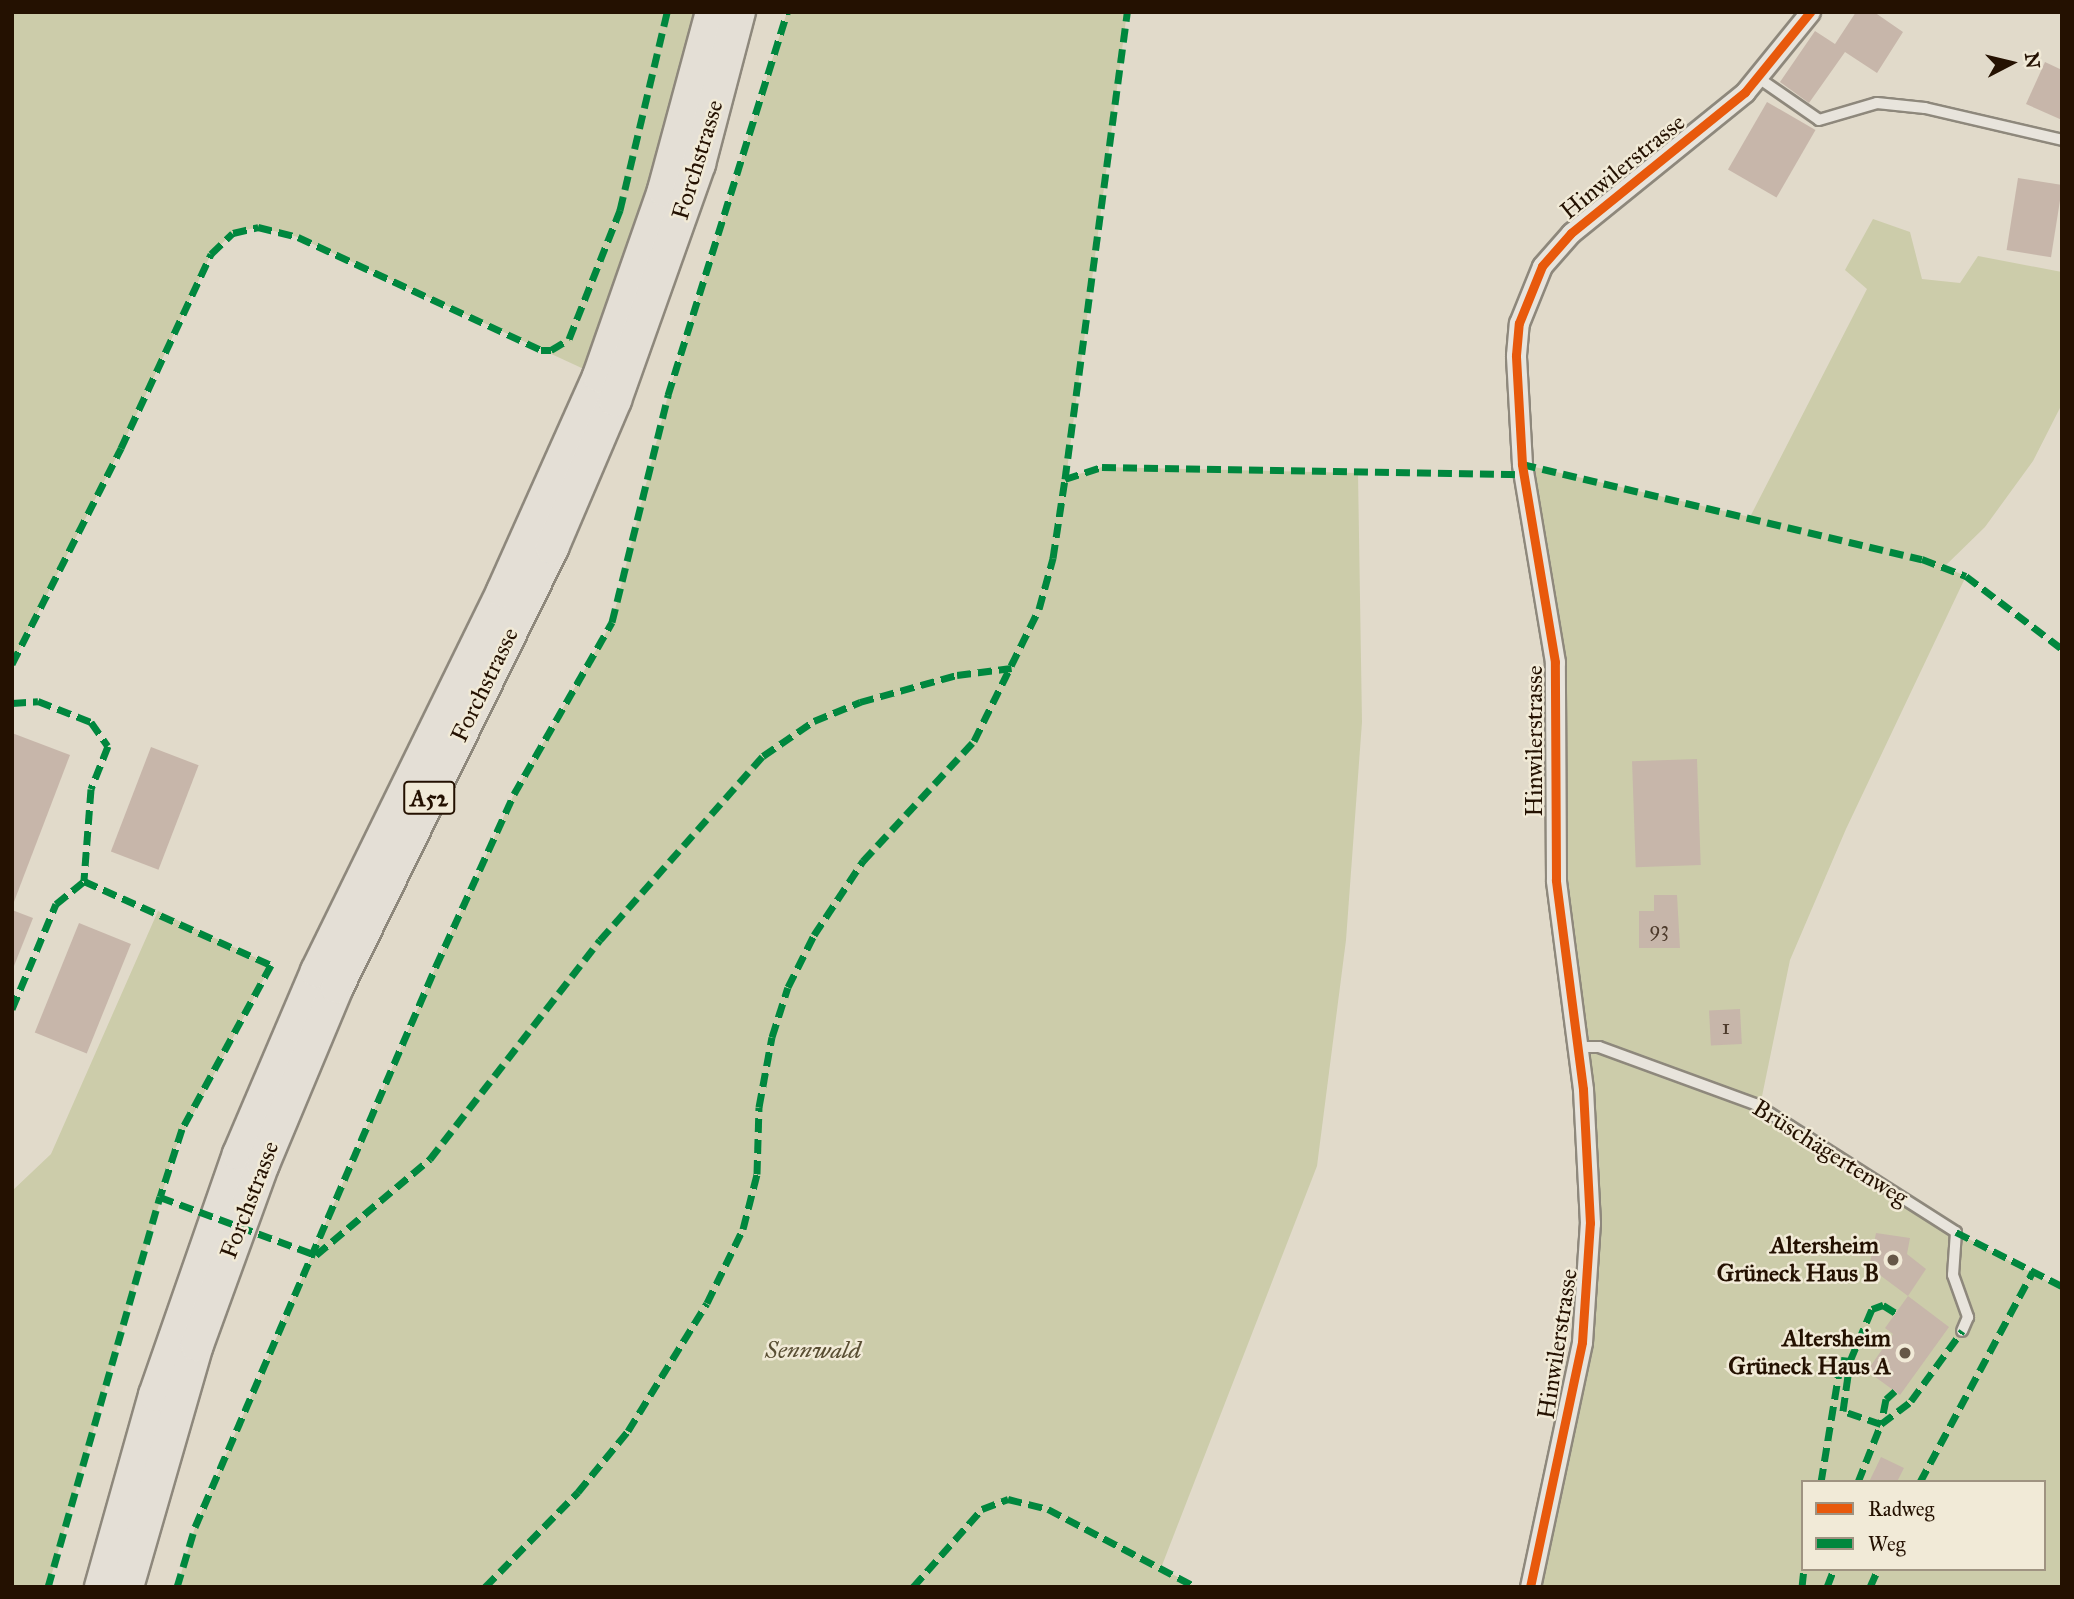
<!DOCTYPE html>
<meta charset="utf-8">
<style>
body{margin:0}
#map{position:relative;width:2074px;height:1599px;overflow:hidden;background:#e1daca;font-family:"IM FELL Great Primer",serif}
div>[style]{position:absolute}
.green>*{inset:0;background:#cca}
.building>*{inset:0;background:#c7b6aa;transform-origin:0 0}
.roads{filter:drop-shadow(2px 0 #8e887c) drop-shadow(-2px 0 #8e887c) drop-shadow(0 2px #8e887c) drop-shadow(0 -2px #8e887c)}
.service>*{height:10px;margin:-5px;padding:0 5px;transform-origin:5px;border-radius:5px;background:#e8e4dc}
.minor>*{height:19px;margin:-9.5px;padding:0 9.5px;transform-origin:9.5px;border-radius:9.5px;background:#e8e4dc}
.trunk>*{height:32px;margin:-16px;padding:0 16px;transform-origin:16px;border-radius:16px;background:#e4dfd6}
.quiet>*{height:7px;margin-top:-3.5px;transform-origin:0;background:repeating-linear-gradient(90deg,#00873e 0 14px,transparent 0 21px)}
.cycleway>*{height:9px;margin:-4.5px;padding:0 4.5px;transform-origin:4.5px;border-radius:4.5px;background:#e8590c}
.dots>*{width:19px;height:19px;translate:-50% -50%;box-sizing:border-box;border:4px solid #f1ead7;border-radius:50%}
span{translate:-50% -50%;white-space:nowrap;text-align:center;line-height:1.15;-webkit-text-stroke:5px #f1ead7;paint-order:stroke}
.number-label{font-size:21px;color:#4d3a2b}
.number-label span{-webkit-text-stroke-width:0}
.shield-label span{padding:2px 5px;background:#f1ead7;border:2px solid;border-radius:5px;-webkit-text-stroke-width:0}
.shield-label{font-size:23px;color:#241101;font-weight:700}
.street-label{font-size:24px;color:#241101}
.poi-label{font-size:24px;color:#241101;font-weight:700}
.right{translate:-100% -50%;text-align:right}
.park-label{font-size:24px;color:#594e33;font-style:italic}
.frame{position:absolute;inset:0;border:14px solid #241101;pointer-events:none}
.legend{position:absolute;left:1801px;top:1480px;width:245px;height:91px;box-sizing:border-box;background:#f1ead7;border:2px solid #9f9381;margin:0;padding:9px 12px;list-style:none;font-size:21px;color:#241101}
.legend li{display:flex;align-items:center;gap:14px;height:35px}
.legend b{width:35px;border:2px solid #9f9381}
.north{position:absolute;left:1976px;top:28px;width:70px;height:70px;-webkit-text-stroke:5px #f1ead7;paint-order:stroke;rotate:83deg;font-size:19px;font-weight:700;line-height:28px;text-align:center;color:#241101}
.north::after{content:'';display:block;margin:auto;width:24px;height:32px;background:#241101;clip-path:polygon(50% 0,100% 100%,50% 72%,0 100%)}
</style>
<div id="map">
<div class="green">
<i style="clip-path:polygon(12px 12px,712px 12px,599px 376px,298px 237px,258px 227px,233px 233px,211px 254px,121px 448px,12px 664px)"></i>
<i style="clip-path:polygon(787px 12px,1127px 12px,1066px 478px,1102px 467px,1358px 473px,1362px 722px,1346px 940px,1317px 1166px,1161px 1568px,1196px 1587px,177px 1587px,195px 1527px,436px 966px,514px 794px,612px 622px,668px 395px)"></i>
<i style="clip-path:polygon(evenodd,1873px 219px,1910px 232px,1922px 279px,1960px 283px,1978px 256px,2062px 272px,2062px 404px,2033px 461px,1985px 527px,1944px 567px,1966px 576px,1846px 829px,1790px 960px,1760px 1106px,1956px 1232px,2062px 1289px,2062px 1587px,1530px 1587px,1590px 1266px,1562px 942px,1558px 721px,1522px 464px,1750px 517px,1867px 289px,1845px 270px,1873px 219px,1803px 1482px,2044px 1482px,2044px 1569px,1803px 1569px,1803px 1482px)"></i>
<i style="clip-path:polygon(158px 911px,271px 965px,175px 1149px,48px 1587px,12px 1587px,12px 1191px,51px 1154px)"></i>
</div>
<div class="building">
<i style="clip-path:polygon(1856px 12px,1874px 12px,1903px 32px,1877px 73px,1845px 52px,1809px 103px,1780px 82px,1815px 31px,1835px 44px)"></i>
<i style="clip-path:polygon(2045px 62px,2062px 70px,2062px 120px,2026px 104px)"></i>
<i style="left:1767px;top:102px;width:56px;height:78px;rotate:30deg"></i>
<i style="left:2018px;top:178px;width:45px;height:73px;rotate:9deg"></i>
<i style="clip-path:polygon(12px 733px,70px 755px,12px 907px)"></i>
<i style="left:151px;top:747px;width:51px;height:112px;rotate:21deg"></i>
<i style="left:1697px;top:759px;width:106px;height:65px;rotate:88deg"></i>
<i style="clip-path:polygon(1654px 895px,1677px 895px,1680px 948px,1639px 948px,1639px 911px,1654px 911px)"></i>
<i style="clip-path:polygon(12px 910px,33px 918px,12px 971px)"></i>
<i style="left:79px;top:923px;width:56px;height:118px;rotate:22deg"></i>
<i style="left:1740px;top:1009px;width:35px;height:31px;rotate:87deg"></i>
<i style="clip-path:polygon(1876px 1233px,1910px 1238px,1907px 1254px,1926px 1269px,1908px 1296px,1949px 1327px,1900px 1395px,1867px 1371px,1893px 1334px,1885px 1328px,1908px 1296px,1869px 1267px)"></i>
<i style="clip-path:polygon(1881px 1457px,1904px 1468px,1897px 1482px,1869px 1482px)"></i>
</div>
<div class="roads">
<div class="service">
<i style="left:1757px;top:77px;width:75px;rotate:34.7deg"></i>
<i style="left:1819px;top:120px;width:60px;rotate:-16.3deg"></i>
<i style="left:1877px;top:103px;width:48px;rotate:5.9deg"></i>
<i style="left:1925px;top:108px;width:141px;rotate:13.1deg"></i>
<i style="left:1579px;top:1047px;width:20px"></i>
<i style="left:1599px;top:1047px;width:166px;rotate:20.1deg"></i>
<i style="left:1755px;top:1104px;width:238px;rotate:32.5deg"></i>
<i style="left:1956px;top:1232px;width:43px;rotate:94deg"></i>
<i style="left:1953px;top:1275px;width:45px;rotate:70.3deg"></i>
<i style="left:1968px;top:1317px;width:15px;rotate:113deg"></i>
</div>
<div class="minor">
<i style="left:1530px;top:1587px;width:250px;rotate:-78deg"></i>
<i style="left:1582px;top:1342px;width:119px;rotate:-86.2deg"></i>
<i style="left:1590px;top:1223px;width:134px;rotate:-93deg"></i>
<i style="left:1583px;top:1089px;width:211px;rotate:-97.4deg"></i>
<i style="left:1556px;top:880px;width:218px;rotate:-90.3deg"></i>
<i style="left:1555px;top:662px;width:201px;rotate:-99.5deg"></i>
<i style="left:1522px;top:464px;width:109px;rotate:-93.2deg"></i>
<i style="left:1516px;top:355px;width:32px;rotate:-85deg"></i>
<i style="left:1519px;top:323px;width:61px;rotate:-68deg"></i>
<i style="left:1542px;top:266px;width:44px;rotate:-48.7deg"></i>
<i style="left:1571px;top:233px;width:224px;rotate:-39deg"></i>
<i style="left:1745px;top:92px;width:103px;rotate:-50.9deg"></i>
</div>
<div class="trunk">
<i style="left:101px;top:1587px;width:199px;rotate:-74.3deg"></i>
<i style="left:155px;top:1395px;width:255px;rotate:-70.8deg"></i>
<i style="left:239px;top:1154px;width:199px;rotate:-66.9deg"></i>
<i style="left:317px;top:971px;width:423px;rotate:-63.9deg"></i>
<i style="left:503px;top:591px;width:235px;rotate:-65.9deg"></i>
<i style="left:599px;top:376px;width:197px;rotate:-70.7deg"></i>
<i style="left:664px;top:190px;width:184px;rotate:-74.9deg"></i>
<i style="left:127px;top:1587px;width:252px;rotate:-73.9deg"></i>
<i style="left:197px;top:1345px;width:193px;rotate:-70deg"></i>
<i style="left:263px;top:1164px;width:192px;rotate:-67.3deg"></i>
<i style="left:337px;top:987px;width:489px;rotate:-63.9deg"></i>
<i style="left:552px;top:548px;width:161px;rotate:-66.9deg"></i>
<i style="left:615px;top:400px;width:251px;rotate:-70.4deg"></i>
<i style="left:699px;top:164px;width:157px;rotate:-75.3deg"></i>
</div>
</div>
<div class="quiet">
<i style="left:1522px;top:464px;width:411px;rotate:13.4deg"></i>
<i style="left:1922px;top:559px;width:47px;rotate:21.1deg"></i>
<i style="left:1966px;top:576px;width:121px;rotate:37.2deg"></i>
<i style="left:1065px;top:479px;width:39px;rotate:-18deg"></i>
<i style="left:1102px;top:467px;width:421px;rotate:1deg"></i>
<i style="left:12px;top:664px;width:242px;rotate:-63.2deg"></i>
<i style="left:121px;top:448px;width:214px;rotate:-65.1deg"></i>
<i style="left:211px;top:254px;width:30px;rotate:-44deg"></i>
<i style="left:233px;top:233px;width:26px;rotate:-13deg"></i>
<i style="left:258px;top:227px;width:41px;rotate:14deg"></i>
<i style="left:298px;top:237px;width:268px;rotate:24.9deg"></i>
<i style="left:541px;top:350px;width:10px"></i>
<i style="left:551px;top:350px;width:21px;rotate:-31deg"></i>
<i style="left:569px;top:339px;width:139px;rotate:-68.4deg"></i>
<i style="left:620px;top:210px;width:204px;rotate:-76.6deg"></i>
<i style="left:12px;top:703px;width:26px;rotate:-4deg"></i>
<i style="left:38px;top:701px;width:57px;rotate:21.6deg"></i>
<i style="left:91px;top:722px;width:29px;rotate:55deg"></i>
<i style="left:108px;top:746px;width:46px;rotate:111.6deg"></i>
<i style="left:91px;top:789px;width:92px;rotate:94.4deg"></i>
<i style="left:84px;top:881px;width:205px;rotate:24.2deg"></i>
<i style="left:271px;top:965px;width:187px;rotate:118.5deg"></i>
<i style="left:182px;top:1129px;width:71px;rotate:107.9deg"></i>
<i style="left:12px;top:1009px;width:114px;rotate:-67.3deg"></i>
<i style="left:56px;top:904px;width:36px;rotate:-39deg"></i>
<i style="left:1956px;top:1232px;width:119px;rotate:27deg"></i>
<i style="left:1895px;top:1391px;width:12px;rotate:138deg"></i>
<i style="left:1886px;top:1399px;width:25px;rotate:101deg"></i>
<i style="left:1881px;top:1424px;width:40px;rotate:-161.1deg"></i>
<i style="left:1843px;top:1411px;width:50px;rotate:-82deg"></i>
<i style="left:1850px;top:1361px;width:56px;rotate:-67.1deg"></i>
<i style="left:1872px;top:1309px;width:12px;rotate:-20deg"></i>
<i style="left:1883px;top:1305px;width:15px;rotate:32deg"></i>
<i style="left:1821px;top:1482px;width:124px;rotate:-80.7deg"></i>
<i style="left:1841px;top:1360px;width:9px;rotate:6deg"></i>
<i style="left:1858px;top:1482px;width:62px;rotate:-68.4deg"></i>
<i style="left:1881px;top:1424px;width:38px;rotate:-37deg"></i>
<i style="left:1911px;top:1401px;width:87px;rotate:-53.9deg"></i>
<i style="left:1920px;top:1482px;width:239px;rotate:-61.8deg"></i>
<i style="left:48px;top:1587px;width:406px;rotate:-74deg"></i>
<i style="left:160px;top:1197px;width:166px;rotate:20.4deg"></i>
<i style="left:316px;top:1255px;width:149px;rotate:-40.1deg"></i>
<i style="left:430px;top:1159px;width:277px;rotate:-52.2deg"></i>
<i style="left:600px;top:940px;width:246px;rotate:-48.5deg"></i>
<i style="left:763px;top:756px;width:62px;rotate:-34.5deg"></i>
<i style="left:814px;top:721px;width:50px;rotate:-22.4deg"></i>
<i style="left:860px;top:702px;width:101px;rotate:-15.6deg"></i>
<i style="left:957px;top:675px;width:55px;rotate:-7.3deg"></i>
<i style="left:177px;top:1587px;width:63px;rotate:-73.3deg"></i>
<i style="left:195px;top:1527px;width:611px;rotate:-66.75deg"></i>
<i style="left:436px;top:966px;width:189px;rotate:-65.6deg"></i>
<i style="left:514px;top:794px;width:198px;rotate:-60.3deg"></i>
<i style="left:612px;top:622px;width:234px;rotate:-76.1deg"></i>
<i style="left:668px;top:395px;width:401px;rotate:-72.7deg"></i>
<i style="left:485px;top:1587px;width:133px;rotate:-45.6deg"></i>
<i style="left:578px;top:1492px;width:79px;rotate:-50.7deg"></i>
<i style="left:628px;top:1431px;width:150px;rotate:-58.3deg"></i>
<i style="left:707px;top:1303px;width:82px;rotate:-64.1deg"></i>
<i style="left:743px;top:1229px;width:57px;rotate:-75.7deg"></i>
<i style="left:757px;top:1174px;width:67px;rotate:-88.3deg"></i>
<i style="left:759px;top:1107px;width:71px;rotate:-79.5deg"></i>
<i style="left:772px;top:1037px;width:52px;rotate:-72.3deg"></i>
<i style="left:788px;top:987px;width:58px;rotate:-63.4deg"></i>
<i style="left:814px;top:935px;width:89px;rotate:-56.5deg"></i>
<i style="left:863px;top:861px;width:163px;rotate:-47.2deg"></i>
<i style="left:974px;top:741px;width:147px;rotate:-63.8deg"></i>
<i style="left:1039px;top:609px;width:53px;rotate:-74.6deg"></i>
<i style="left:1053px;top:558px;width:80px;rotate:-81.4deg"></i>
<i style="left:1065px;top:479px;width:471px;rotate:-82.4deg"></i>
<i style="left:913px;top:1587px;width:104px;rotate:-48.5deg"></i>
<i style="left:982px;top:1509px;width:28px;rotate:-21deg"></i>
<i style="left:1008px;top:1499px;width:41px;rotate:14deg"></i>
<i style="left:1048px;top:1509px;width:167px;rotate:27.8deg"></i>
<i style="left:1802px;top:1587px;width:18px;rotate:-84deg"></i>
<i style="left:1827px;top:1587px;width:19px;rotate:-69deg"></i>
<i style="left:1870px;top:1587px;width:20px;rotate:-66deg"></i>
</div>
<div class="cycleway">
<i style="left:1530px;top:1587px;width:250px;rotate:-78deg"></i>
<i style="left:1582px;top:1342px;width:119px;rotate:-86.2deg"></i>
<i style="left:1590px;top:1223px;width:134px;rotate:-93deg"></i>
<i style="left:1583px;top:1089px;width:211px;rotate:-97.4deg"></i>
<i style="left:1556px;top:880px;width:218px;rotate:-90.3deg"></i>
<i style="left:1555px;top:662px;width:201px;rotate:-99.5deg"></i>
<i style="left:1522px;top:464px;width:109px;rotate:-93.2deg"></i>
<i style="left:1516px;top:355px;width:32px;rotate:-85deg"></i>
<i style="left:1519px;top:323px;width:61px;rotate:-68deg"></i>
<i style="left:1542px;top:266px;width:44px;rotate:-48.7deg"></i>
<i style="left:1571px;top:233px;width:224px;rotate:-39deg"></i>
<i style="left:1745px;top:92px;width:103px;rotate:-50.9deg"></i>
</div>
<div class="dots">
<i style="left:1893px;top:1260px;background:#665747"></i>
<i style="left:1905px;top:1353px;background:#665747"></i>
</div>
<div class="number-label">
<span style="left:1659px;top:929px">93</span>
<span style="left:1726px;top:1027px">1</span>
</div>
<div class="shield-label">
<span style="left:429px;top:798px">A52</span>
</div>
<div class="street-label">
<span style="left:698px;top:160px;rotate:-73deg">Forchstrasse</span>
<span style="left:1623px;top:167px;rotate:-39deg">Hinwilerstrasse</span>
<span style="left:485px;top:685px;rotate:-64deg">Forchstrasse</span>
<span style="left:1535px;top:741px;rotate:-90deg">Hinwilerstrasse</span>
<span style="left:1830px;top:1153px;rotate:32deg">Brüschägertenweg</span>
<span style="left:250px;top:1200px;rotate:-69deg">Forchstrasse</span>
<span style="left:1558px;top:1344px;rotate:-81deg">Hinwilerstrasse</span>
</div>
<div class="poi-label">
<span class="right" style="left:1879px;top:1260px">Altersheim<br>Grüneck Haus B</span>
<span class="right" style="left:1891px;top:1353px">Altersheim<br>Grüneck Haus A</span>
</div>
<div class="park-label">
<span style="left:813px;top:1351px">Sennwald</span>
</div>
<div class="frame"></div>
<ul class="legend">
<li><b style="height:9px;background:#e8590c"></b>Radweg</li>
<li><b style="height:9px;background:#00873e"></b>Weg</li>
</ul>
<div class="north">N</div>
</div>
